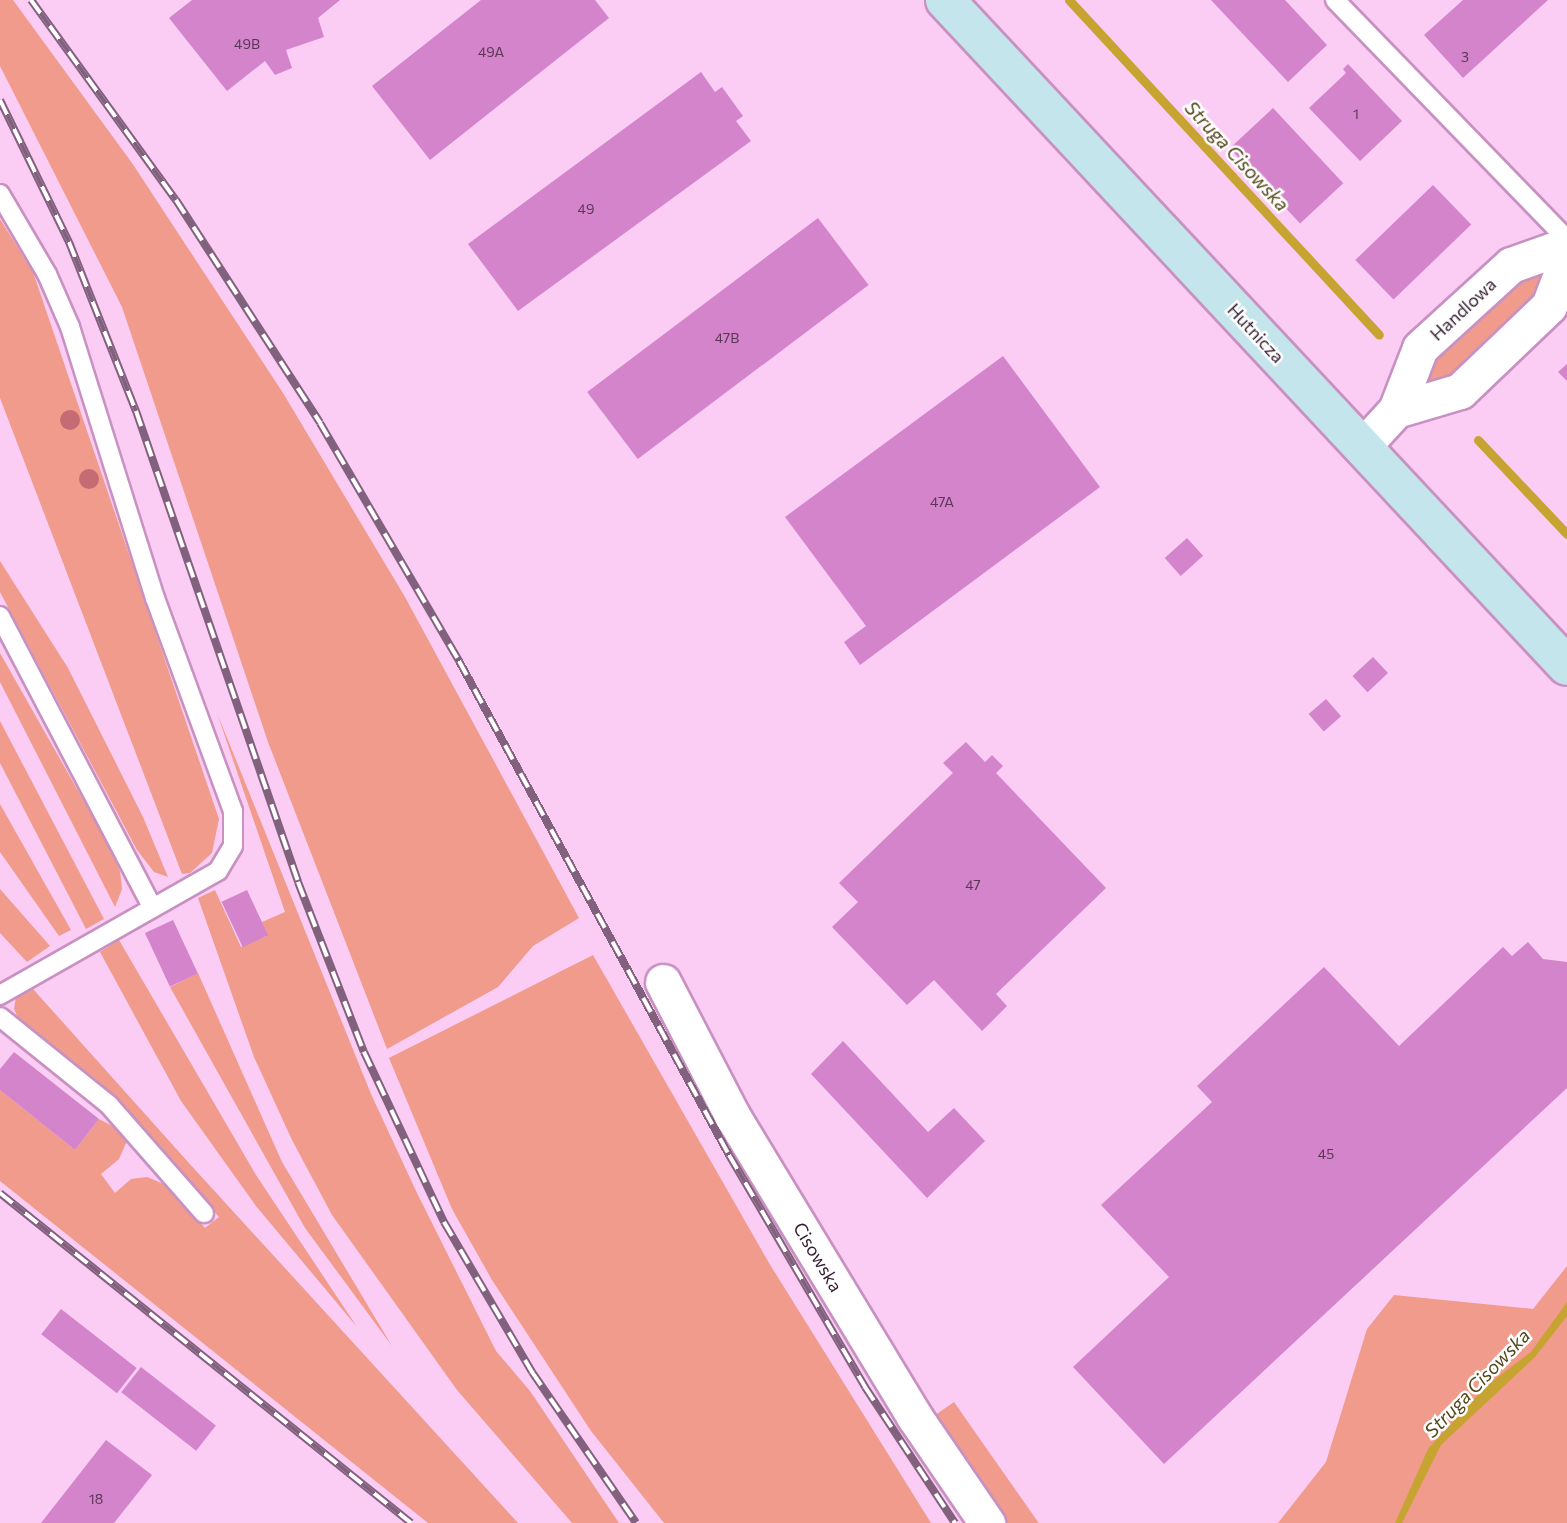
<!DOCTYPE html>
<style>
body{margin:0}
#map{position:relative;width:1567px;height:1523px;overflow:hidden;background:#fbcdf5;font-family:Commissioner,sans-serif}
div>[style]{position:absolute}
.green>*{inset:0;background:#f09b8c;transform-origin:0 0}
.water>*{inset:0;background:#c7a332}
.stream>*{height:9px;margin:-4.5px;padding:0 4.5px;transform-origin:4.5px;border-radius:4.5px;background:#c7a332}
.building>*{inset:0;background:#d384cb;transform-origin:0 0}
.roads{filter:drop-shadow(2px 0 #c891c1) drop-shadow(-2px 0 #c891c1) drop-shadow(0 2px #c891c1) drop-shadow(0 -2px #c891c1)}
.lane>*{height:18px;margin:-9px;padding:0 9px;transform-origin:9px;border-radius:9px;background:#fff}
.street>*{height:35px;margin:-17.5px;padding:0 17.5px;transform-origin:17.5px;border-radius:17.5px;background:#fff}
.secondary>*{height:38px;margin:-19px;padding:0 19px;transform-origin:19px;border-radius:19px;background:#c3e5eb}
.rail>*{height:8px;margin-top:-4px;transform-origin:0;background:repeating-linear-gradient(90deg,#fff 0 16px,#81617d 0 32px);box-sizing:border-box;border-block:2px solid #81617d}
.trees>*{width:20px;height:20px;margin:-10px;border-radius:50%;background:#c56b74}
span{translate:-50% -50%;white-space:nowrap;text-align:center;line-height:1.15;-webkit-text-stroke:5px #fff;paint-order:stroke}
.number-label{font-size:14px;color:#5b3757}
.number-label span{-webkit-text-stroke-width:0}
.street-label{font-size:18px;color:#331d30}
.water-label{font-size:19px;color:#55461a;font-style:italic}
</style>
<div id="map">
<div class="green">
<i style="clip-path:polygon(0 0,13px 0,132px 163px,283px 393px,405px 597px,579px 918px,533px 946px,498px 987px,387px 1049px,268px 742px,122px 307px,0 66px)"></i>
<i style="clip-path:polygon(0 219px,33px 272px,219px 819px,212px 853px,190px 873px,182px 874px,0 398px)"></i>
<i style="clip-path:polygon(1542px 262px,1547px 284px,1430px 393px,1412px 379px)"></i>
<i style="clip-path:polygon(0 561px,68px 668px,143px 817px,168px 877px,154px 872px,137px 850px,0 592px)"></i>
<i style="clip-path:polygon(0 653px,107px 842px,120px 871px,122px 889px,115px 907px,0 682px)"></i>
<i style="clip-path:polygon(217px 713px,371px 1094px,416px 1191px,496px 1351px,530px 1391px,619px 1523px,572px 1523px,457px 1390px,332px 1215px,292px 1140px,254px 1057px,198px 898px,215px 890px,241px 947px,267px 936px,262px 922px,285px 912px)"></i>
<i style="clip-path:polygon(0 721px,104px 919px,86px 929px,0 763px)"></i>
<i style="clip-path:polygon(0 804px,71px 930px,59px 936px,0 852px)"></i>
<i style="clip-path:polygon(0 889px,50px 946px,27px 962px,0 933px)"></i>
<i style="clip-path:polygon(119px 940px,256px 1175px,357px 1327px,256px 1206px,181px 1101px,100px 952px)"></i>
<i style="clip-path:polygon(593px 955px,769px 1263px,931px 1523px,664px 1523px,591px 1431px,492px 1280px,452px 1209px,389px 1058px)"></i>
<i style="clip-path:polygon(198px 973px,282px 1162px,392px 1346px,305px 1228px,170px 987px)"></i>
<i style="clip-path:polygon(33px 989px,188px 1162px,518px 1523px,428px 1523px,0 1181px,0 1090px,75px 1150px,99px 1119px,116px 1128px,127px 1141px,119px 1159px,101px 1174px,115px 1193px,131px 1179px,147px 1177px,171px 1187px,205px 1228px,219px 1217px,112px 1096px,20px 1022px,14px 1009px,16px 997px)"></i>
<i style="clip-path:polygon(1567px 1266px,1567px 1523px,1278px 1523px,1326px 1462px,1367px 1329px,1394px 1295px,1533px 1309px)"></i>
<i style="left:954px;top:1402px;width:148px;height:28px;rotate:55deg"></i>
</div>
<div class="water">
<i style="clip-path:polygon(1567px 1302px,1567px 1316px,1535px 1357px,1441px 1445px,1402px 1523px,1395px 1523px,1428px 1449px,1486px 1386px,1531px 1352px)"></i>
</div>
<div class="stream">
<i style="left:1069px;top:0;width:456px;rotate:47.2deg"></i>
<i style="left:1478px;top:440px;width:129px;rotate:46.6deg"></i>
</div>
<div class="building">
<i style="clip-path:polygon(192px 0,340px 0,318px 18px,324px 37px,286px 50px,292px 68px,275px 75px,265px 61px,227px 91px,169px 18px)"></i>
<i style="clip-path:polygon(481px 0,595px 0,609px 18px,430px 160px,372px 86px)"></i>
<i style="clip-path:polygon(1211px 0,1285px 0,1327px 45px,1288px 82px)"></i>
<i style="clip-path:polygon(1463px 0,1548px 0,1463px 78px,1424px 35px)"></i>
<i style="clip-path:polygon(1348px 64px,1402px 121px,1360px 161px,1309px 108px,1346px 73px,1343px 69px)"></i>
<i style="clip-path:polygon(701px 72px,715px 92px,722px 87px,743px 116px,736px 121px,751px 141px,518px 311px,468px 244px)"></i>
<i style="left:1273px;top:108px;width:103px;height:59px;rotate:47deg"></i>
<i style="left:1433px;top:185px;width:55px;height:108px;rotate:46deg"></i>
<i style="left:818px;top:218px;width:84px;height:289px;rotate:53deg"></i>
<i style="clip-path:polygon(1003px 356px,1100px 487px,860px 665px,844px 642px,866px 626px,785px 517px)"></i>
<i style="clip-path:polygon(1567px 364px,1567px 381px,1558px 372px)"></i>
<i style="left:1187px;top:538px;width:24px;height:30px;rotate:48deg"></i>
<i style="left:1373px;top:657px;width:22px;height:28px;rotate:47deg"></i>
<i style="left:1326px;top:699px;width:23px;height:23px;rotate:49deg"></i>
<i style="clip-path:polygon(966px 742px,985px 762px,992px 755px,1003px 766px,996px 773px,1106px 888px,996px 994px,1007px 1006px,982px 1031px,934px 980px,907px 1005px,832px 927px,858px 902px,839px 883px,953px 773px,943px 763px)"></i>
<i style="left:247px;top:890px;width:50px;height:28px;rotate:65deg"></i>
<i style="left:173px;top:920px;width:59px;height:31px;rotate:65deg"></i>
<i style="clip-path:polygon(1528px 942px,1543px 959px,1567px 962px,1567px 1088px,1164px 1464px,1073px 1367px,1169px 1277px,1101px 1205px,1212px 1102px,1197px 1086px,1324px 967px,1399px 1046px,1503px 947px,1512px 956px)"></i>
<i style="clip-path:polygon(843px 1041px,928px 1132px,954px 1108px,985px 1141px,927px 1198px,811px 1074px)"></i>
<i style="clip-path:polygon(14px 1052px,99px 1119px,75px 1150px,0 1090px,0 1069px)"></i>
<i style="left:61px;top:1309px;width:96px;height:32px;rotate:38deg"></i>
<i style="left:141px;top:1367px;width:95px;height:32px;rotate:38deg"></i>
<i style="clip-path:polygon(106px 1440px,152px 1475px,114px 1523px,41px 1523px)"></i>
</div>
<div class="roads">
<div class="lane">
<i style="left:1335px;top:0;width:333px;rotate:45.9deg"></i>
<i style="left:0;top:194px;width:93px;rotate:59.6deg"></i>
<i style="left:47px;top:274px;width:58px;rotate:66.5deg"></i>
<i style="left:70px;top:327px;width:284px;rotate:72.6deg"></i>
<i style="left:155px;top:598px;width:227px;rotate:69.9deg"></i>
<i style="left:233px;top:811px;width:35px;rotate:90deg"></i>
<i style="left:233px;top:846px;width:29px;rotate:121deg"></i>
<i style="left:218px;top:871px;width:251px;rotate:150.4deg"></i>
<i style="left:0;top:616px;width:328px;rotate:62.4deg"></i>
<i style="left:0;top:1017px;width:140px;rotate:38.9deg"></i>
<i style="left:109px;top:1105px;width:144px;rotate:48.7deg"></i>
</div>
<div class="street">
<i style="left:1396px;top:410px;width:67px;rotate:-16.5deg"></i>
<i style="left:1460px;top:391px;width:123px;rotate:-43.7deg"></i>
<i style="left:1549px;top:306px;width:51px;rotate:-69.4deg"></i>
<i style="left:1362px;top:447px;width:50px;rotate:-47.4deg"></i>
<i style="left:1396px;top:410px;width:66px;rotate:-68.8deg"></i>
<i style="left:1420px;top:348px;width:123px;rotate:-42.4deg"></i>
<i style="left:1511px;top:265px;width:59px;rotate:-19.7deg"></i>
<i style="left:663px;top:982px;width:152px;rotate:62.6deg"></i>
<i style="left:733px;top:1117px;width:350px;rotate:58.8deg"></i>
<i style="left:914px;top:1416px;width:130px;rotate:55.7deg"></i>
</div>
<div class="secondary">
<i style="left:945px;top:0;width:911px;rotate:46.96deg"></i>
</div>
</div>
<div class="rail">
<i style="left:31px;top:0;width:247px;rotate:54.1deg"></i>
<i style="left:176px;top:200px;width:265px;rotate:57.1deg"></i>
<i style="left:320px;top:423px;width:276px;rotate:59.7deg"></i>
<i style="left:459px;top:661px;width:563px;rotate:61.34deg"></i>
<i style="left:729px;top:1155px;width:269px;rotate:59.6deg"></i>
<i style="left:865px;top:1387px;width:163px;rotate:56.5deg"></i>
<i style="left:0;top:100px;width:158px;rotate:64.1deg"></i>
<i style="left:69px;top:242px;width:182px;rotate:68.4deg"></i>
<i style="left:136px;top:411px;width:498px;rotate:71deg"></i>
<i style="left:298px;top:882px;width:182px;rotate:68.8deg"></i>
<i style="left:364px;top:1052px;width:188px;rotate:64.8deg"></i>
<i style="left:444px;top:1222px;width:174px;rotate:59.6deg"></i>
<i style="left:532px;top:1372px;width:183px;rotate:55.4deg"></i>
<i style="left:0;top:1193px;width:527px;rotate:38.76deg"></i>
</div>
<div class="trees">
<i style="left:70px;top:420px"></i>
<i style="left:89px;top:479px"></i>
</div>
<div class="number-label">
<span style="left:247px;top:44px">49B</span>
<span style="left:491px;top:52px">49A</span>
<span style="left:1465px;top:57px">3</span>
<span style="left:1356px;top:114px">1</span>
<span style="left:586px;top:209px">49</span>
<span style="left:727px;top:338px">47B</span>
<span style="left:942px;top:502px">47A</span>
<span style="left:973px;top:885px">47</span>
<span style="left:1326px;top:1154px">45</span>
<span style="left:96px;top:1499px">18</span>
</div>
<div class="street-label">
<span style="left:1463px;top:309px;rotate:-43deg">Handlowa</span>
<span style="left:1256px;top:333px;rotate:47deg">Hutnicza</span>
<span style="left:818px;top:1257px;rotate:59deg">Cisowska</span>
</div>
<div class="water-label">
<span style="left:1237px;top:156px;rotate:47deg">Struga Cisowska</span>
<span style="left:1477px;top:1383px;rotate:-46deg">Struga Cisowska</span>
</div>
</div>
